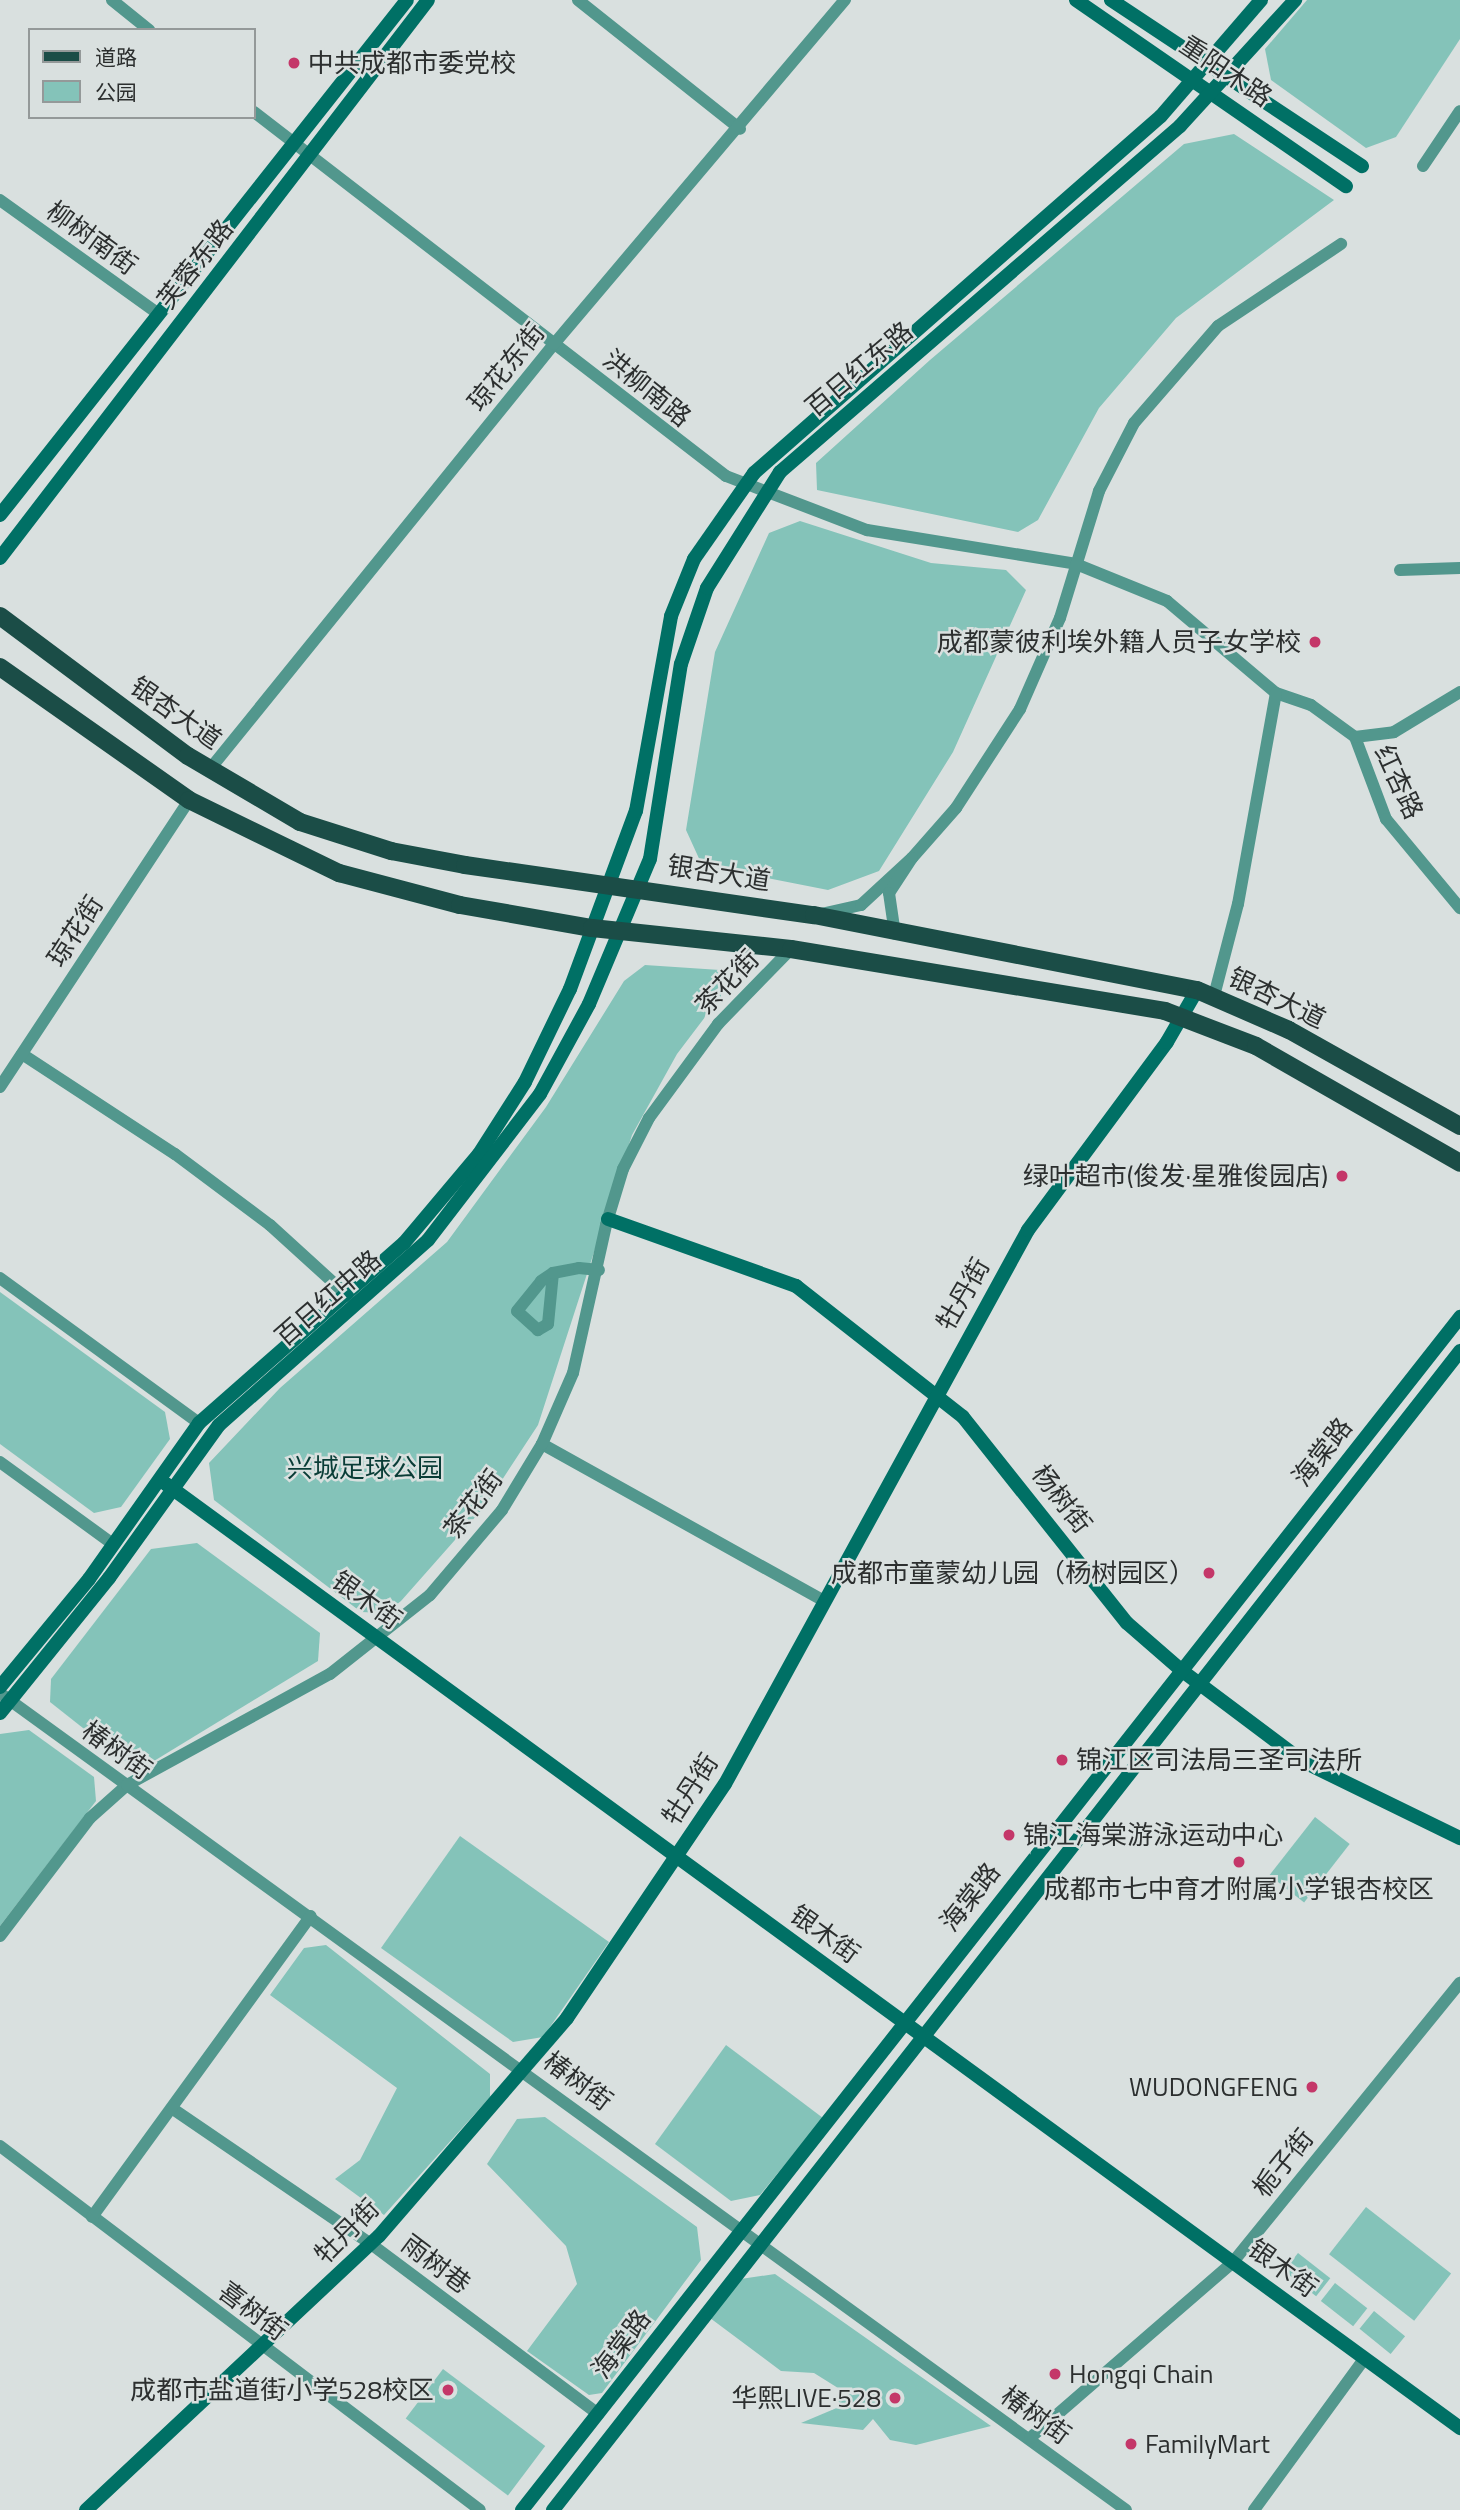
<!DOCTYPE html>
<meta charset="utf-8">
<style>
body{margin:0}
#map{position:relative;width:1460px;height:2510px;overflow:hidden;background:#d9e0df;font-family:"Titillium Web","Noto Sans SC",sans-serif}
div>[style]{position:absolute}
.green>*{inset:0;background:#84c3b9;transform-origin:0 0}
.street>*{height:12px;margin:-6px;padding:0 6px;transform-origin:6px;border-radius:6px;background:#52978d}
.secondary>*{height:14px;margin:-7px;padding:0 7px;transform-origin:7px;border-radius:7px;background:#007065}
.primary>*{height:18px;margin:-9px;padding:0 9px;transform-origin:9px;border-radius:9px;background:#1b4d47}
.dots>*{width:19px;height:19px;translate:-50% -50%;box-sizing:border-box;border:4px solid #d9e0df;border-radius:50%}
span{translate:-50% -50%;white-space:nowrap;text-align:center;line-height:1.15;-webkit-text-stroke:5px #d9e0df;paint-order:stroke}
.poi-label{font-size:26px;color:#2c2f2f}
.left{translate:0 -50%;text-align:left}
.right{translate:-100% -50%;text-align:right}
.street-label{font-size:26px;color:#2c2f2f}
.park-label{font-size:26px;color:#093c36}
.legend{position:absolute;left:28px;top:28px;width:228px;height:91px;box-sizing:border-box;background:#d9e0df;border:2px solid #949999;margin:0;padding:9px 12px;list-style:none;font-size:21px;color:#2c2f2f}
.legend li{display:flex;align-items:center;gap:14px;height:35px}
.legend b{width:35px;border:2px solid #949999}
</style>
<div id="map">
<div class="green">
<i style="clip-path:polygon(1307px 0,1460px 0,1460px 39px,1396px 137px,1366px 148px,1271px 80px,1265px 49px)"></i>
<i style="clip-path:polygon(1234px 134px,1334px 200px,1176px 318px,1099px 408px,1038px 520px,1018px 532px,817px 490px,816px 463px,930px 360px,1184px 144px)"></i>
<i style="clip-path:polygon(800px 521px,931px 563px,1006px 570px,1026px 590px,953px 752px,879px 871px,828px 890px,702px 865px,686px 830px,715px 652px,769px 533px)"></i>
<i style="clip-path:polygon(645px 965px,720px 970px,721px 996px,677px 1054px,632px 1135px,538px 1425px,485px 1506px,401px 1601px,386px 1613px,361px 1612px,214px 1500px,209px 1463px,280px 1388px,447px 1242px,546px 1107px,624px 981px)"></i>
<i style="clip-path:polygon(0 1292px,165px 1412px,170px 1439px,121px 1507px,94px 1513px,0 1444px)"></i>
<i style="clip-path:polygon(197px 1543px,320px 1633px,318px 1661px,154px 1761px,126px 1762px,50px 1702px,51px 1679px,151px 1549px)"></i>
<i style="clip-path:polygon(29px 1730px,94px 1777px,96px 1801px,0 1926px,0 1734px)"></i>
<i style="left:1315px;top:1817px;width:44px;height:74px;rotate:38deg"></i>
<i style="clip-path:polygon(460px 1836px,609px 1942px,543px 2037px,513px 2042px,381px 1948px)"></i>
<i style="clip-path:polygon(326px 1945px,490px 2074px,490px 2097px,384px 2215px,335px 2179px,360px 2160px,397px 2088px,270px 1995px,304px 1948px)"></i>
<i style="clip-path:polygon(726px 2045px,823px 2118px,760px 2195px,731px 2201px,655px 2144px)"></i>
<i style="clip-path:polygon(545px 2117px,697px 2227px,701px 2260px,602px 2393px,589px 2395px,527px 2351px,577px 2284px,566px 2246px,487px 2164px,517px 2119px)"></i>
<i style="left:1366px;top:2207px;width:108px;height:60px;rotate:38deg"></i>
<i style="left:1298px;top:2253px;width:41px;height:23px;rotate:38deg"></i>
<i style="clip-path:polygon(775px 2274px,991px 2426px,916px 2445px,890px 2440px,873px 2419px,863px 2430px,801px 2423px,839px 2407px,838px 2388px,814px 2373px,781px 2371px,706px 2315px,734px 2280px)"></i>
<i style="left:1335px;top:2283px;width:41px;height:23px;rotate:38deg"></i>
<i style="left:1374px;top:2311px;width:40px;height:23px;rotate:39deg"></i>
<i style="left:443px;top:2369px;width:128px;height:62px;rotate:37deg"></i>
</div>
<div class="street">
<i style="left:112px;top:0;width:48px;rotate:39deg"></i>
<i style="left:578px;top:0;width:207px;rotate:38.5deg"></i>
<i style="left:254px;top:112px;width:596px;rotate:37.64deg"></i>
<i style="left:726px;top:476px;width:151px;rotate:21deg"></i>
<i style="left:867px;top:530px;width:212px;rotate:9.2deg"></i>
<i style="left:1076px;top:564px;width:98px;rotate:22.1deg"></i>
<i style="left:1167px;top:601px;width:143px;rotate:40.2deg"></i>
<i style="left:1276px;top:693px;width:37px;rotate:19deg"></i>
<i style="left:1311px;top:705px;width:54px;rotate:36deg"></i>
<i style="left:1423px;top:166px;width:66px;rotate:-56.1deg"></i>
<i style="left:0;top:200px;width:193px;rotate:35.7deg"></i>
<i style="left:1400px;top:570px;width:60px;rotate:-1.9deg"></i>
<i style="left:1355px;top:737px;width:88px;rotate:69.3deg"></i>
<i style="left:1386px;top:819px;width:116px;rotate:50.3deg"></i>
<i style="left:1355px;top:737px;width:39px;rotate:-7deg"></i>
<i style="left:1394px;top:732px;width:77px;rotate:-31.2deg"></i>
<i style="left:210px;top:769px;width:547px;rotate:-51.01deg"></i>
<i style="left:554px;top:344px;width:451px;rotate:-49.8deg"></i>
<i style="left:912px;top:858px;width:67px;rotate:-48.7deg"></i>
<i style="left:956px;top:808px;width:118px;rotate:-57.1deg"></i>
<i style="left:1020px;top:709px;width:99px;rotate:-66.3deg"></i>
<i style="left:1060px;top:618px;width:133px;rotate:-72.9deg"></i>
<i style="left:1099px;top:491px;width:76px;rotate:-62.8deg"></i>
<i style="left:1134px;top:423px;width:128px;rotate:-49.1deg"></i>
<i style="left:1218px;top:326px;width:148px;rotate:-33.7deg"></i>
<i style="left:821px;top:914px;width:41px;rotate:-12.7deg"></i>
<i style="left:861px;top:905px;width:69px;rotate:-42.7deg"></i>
<i style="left:912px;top:858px;width:42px;rotate:123.3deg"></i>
<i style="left:889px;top:893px;width:41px;rotate:81.7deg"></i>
<i style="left:1214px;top:996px;width:95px;rotate:-75.4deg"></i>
<i style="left:1238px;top:904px;width:214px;rotate:-79.8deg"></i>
<i style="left:22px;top:1054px;width:183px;rotate:33.2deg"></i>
<i style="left:175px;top:1154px;width:119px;rotate:36.8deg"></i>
<i style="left:270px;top:1225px;width:105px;rotate:42.3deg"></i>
<i style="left:0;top:1087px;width:344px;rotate:-56.6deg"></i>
<i style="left:553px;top:1273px;width:51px;rotate:95.6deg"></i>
<i style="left:548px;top:1324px;width:12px;rotate:149deg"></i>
<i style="left:538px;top:1330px;width:28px;rotate:-138deg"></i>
<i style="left:517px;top:1311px;width:38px;rotate:-51deg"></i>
<i style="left:541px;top:1281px;width:14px;rotate:-34deg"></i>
<i style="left:553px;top:1273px;width:26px;rotate:-11deg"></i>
<i style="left:579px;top:1268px;width:20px;rotate:6deg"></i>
<i style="left:0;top:1278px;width:246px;rotate:36.1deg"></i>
<i style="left:542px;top:1444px;width:323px;rotate:29.1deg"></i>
<i style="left:0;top:1462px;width:140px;rotate:36deg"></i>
<i style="left:0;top:1693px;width:1391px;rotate:35.96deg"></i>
<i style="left:0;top:1936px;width:148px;rotate:-52.7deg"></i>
<i style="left:90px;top:1818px;width:50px;rotate:-41.7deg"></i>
<i style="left:127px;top:1785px;width:231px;rotate:-28.7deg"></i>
<i style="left:330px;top:1674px;width:127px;rotate:-38.3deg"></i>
<i style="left:430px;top:1595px;width:111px;rotate:-49.7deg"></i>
<i style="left:502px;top:1510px;width:77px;rotate:-58.8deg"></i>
<i style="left:542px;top:1444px;width:77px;rotate:-66.4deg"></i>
<i style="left:573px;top:1373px;width:152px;rotate:-77.4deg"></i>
<i style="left:606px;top:1225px;width:59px;rotate:-73.1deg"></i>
<i style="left:623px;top:1169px;width:57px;rotate:-63deg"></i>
<i style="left:649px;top:1118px;width:117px;rotate:-53.7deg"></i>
<i style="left:718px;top:1024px;width:105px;rotate:-45.8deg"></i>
<i style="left:173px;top:2109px;width:240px;rotate:34.3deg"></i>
<i style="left:371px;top:2244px;width:284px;rotate:36.8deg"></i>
<i style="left:0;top:2146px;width:602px;rotate:37.17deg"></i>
<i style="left:92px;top:2217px;width:372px;rotate:-54deg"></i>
<i style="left:1030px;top:2438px;width:269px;rotate:-40.9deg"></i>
<i style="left:1233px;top:2262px;width:360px;rotate:-50.9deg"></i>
<i style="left:1254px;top:2510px;width:188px;rotate:-53.9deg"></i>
</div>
<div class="secondary">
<i style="left:1076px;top:0;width:328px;rotate:34.6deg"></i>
<i style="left:1111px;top:0;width:301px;rotate:33.5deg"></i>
<i style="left:0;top:515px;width:656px;rotate:-51.68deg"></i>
<i style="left:0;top:558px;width:703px;rotate:-52.51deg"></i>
<i style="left:608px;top:1219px;width:200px;rotate:19.6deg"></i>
<i style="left:796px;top:1286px;width:212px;rotate:38.1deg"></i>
<i style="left:963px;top:1417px;width:263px;rotate:51.5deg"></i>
<i style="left:1127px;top:1623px;width:72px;rotate:41deg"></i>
<i style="left:1181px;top:1670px;width:151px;rotate:36.9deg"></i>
<i style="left:1302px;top:1761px;width:176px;rotate:26deg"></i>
<i style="left:166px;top:1484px;width:1602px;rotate:36.11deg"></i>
<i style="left:0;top:1687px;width:140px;rotate:-50.5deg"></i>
<i style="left:89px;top:1579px;width:191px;rotate:-54.8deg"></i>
<i style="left:199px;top:1423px;width:273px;rotate:-41.3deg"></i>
<i style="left:404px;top:1243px;width:116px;rotate:-49.9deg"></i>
<i style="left:479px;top:1154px;width:85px;rotate:-57.4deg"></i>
<i style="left:525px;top:1082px;width:103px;rotate:-64.2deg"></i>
<i style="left:570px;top:989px;width:190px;rotate:-69.7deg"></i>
<i style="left:636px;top:811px;width:198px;rotate:-79.8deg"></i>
<i style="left:671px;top:616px;width:61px;rotate:-68deg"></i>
<i style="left:694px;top:559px;width:105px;rotate:-55.1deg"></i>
<i style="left:754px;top:473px;width:541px;rotate:-41.26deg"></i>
<i style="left:1161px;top:116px;width:153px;rotate:-49.2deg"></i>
<i style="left:0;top:1713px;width:174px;rotate:-51.1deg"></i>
<i style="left:109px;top:1578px;width:188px;rotate:-54.3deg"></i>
<i style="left:219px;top:1425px;width:279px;rotate:-41.5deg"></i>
<i style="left:428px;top:1240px;width:184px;rotate:-52.5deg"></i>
<i style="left:540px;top:1094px;width:102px;rotate:-61.4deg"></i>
<i style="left:589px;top:1004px;width:157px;rotate:-67.2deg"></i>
<i style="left:650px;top:859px;width:197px;rotate:-81deg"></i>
<i style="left:681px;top:664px;width:80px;rotate:-71.1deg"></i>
<i style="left:707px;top:588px;width:137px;rotate:-57.8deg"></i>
<i style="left:780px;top:472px;width:529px;rotate:-40.86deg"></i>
<i style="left:1180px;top:126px;width:171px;rotate:-47.6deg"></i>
<i style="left:86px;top:2510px;width:401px;rotate:-43.1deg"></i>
<i style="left:379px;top:2236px;width:288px;rotate:-49.2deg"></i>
<i style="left:567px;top:2018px;width:282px;rotate:-56deg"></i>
<i style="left:725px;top:1784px;width:631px;rotate:-61.32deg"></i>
<i style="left:1028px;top:1230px;width:234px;rotate:-53.5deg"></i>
<i style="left:1167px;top:1042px;width:60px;rotate:-60deg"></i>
<i style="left:522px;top:2510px;width:1518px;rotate:-51.82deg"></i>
<i style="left:553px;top:2510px;width:1472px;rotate:-51.95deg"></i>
</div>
<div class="primary">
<i style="left:0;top:616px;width:234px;rotate:36.7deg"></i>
<i style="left:188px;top:756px;width:130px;rotate:30.5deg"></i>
<i style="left:300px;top:822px;width:96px;rotate:17.7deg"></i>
<i style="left:391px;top:851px;width:75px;rotate:10.7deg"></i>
<i style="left:465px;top:865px;width:353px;rotate:8.2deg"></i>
<i style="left:814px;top:915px;width:390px;rotate:11.1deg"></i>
<i style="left:1197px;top:990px;width:100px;rotate:23.5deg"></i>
<i style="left:1289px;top:1030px;width:196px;rotate:29.3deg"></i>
<i style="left:0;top:667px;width:231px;rotate:35.1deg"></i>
<i style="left:189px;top:800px;width:167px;rotate:26deg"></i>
<i style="left:339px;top:873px;width:125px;rotate:14.8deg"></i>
<i style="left:460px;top:905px;width:134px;rotate:9.9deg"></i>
<i style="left:592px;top:928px;width:200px;rotate:6deg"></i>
<i style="left:791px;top:949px;width:379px;rotate:9.4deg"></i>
<i style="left:1165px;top:1011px;width:97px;rotate:21deg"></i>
<i style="left:1256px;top:1046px;width:235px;rotate:29.8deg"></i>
</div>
<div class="dots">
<i style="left:294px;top:63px;background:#c43769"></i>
<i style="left:1315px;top:642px;background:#c43769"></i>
<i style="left:1342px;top:1176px;background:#c43769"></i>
<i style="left:1209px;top:1573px;background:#c43769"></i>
<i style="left:1062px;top:1760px;background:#c43769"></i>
<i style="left:1009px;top:1835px;background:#c43769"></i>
<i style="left:1239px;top:1862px;background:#c43769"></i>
<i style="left:1312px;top:2087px;background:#c43769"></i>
<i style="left:1055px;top:2374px;background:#c43769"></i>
<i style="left:448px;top:2390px;background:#c43769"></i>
<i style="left:895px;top:2398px;background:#c43769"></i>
<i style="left:1131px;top:2444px;background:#c43769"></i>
</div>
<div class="poi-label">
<span class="left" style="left:308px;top:63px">中共成都市委党校</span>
<span class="right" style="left:1301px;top:642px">成都蒙彼利埃外籍人员子女学校</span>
<span class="right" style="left:1328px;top:1176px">绿叶超市(俊发·星雅俊园店)</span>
<span class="right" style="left:1195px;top:1573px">成都市童蒙幼儿园（杨树园区）</span>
<span class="left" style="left:1076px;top:1760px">锦江区司法局三圣司法所</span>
<span class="left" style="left:1023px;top:1835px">锦江海棠游泳运动中心</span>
<span style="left:1239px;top:1889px">成都市七中育才附属小学银杏校区</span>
<span class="right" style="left:1298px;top:2087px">WUDONGFENG</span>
<span class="left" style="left:1069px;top:2374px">Hongqi Chain</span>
<span class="right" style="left:434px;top:2390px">成都市盐道街小学528校区</span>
<span class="right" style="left:881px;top:2398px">华熙LIVE·528</span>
<span class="left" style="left:1145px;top:2444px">FamilyMart</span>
</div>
<div class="street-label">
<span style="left:1226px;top:71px;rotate:34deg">重阳木路</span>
<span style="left:92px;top:238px;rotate:36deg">柳树南街</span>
<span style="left:195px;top:264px;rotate:-52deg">芙蓉东路</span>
<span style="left:506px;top:367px;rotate:-51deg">琼花东街</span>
<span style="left:859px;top:369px;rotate:-40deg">百日红东路</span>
<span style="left:647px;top:388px;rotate:39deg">洪柳南路</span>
<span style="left:176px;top:713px;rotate:35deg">银杏大道</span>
<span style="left:1399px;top:782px;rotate:65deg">红杏路</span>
<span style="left:719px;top:873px;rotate:9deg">银杏大道</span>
<span style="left:75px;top:931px;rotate:-57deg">琼花街</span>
<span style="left:727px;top:982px;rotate:-46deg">茶花街</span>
<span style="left:1277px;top:998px;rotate:26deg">银杏大道</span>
<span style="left:963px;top:1294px;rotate:-60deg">牡丹街</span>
<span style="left:328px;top:1298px;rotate:-41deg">百日红中路</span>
<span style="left:1322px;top:1452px;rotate:-52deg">海棠路</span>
<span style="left:1062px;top:1499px;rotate:52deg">杨树街</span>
<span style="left:473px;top:1504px;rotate:-53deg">茶花街</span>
<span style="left:367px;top:1600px;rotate:36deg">银木街</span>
<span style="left:117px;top:1750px;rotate:36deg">椿树街</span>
<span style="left:690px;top:1789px;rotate:-57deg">牡丹街</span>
<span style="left:970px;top:1897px;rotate:-52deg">海棠路</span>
<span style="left:825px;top:1934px;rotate:36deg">银木街</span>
<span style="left:578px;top:2081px;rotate:37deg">椿树街</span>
<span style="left:1283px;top:2163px;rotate:-51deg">栀子街</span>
<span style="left:347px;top:2231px;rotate:-45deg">牡丹街</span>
<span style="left:436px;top:2264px;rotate:37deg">雨树巷</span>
<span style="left:1283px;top:2268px;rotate:36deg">银木街</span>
<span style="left:253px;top:2311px;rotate:37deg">喜树街</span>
<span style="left:621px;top:2344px;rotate:-53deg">海棠路</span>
<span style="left:1036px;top:2415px;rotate:36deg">椿树街</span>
</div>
<div class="park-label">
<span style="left:365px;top:1468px">兴城足球公园</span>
</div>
<ul class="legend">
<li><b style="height:9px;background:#1b4d47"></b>道路</li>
<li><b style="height:19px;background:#84c3b9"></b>公园</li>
</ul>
</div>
